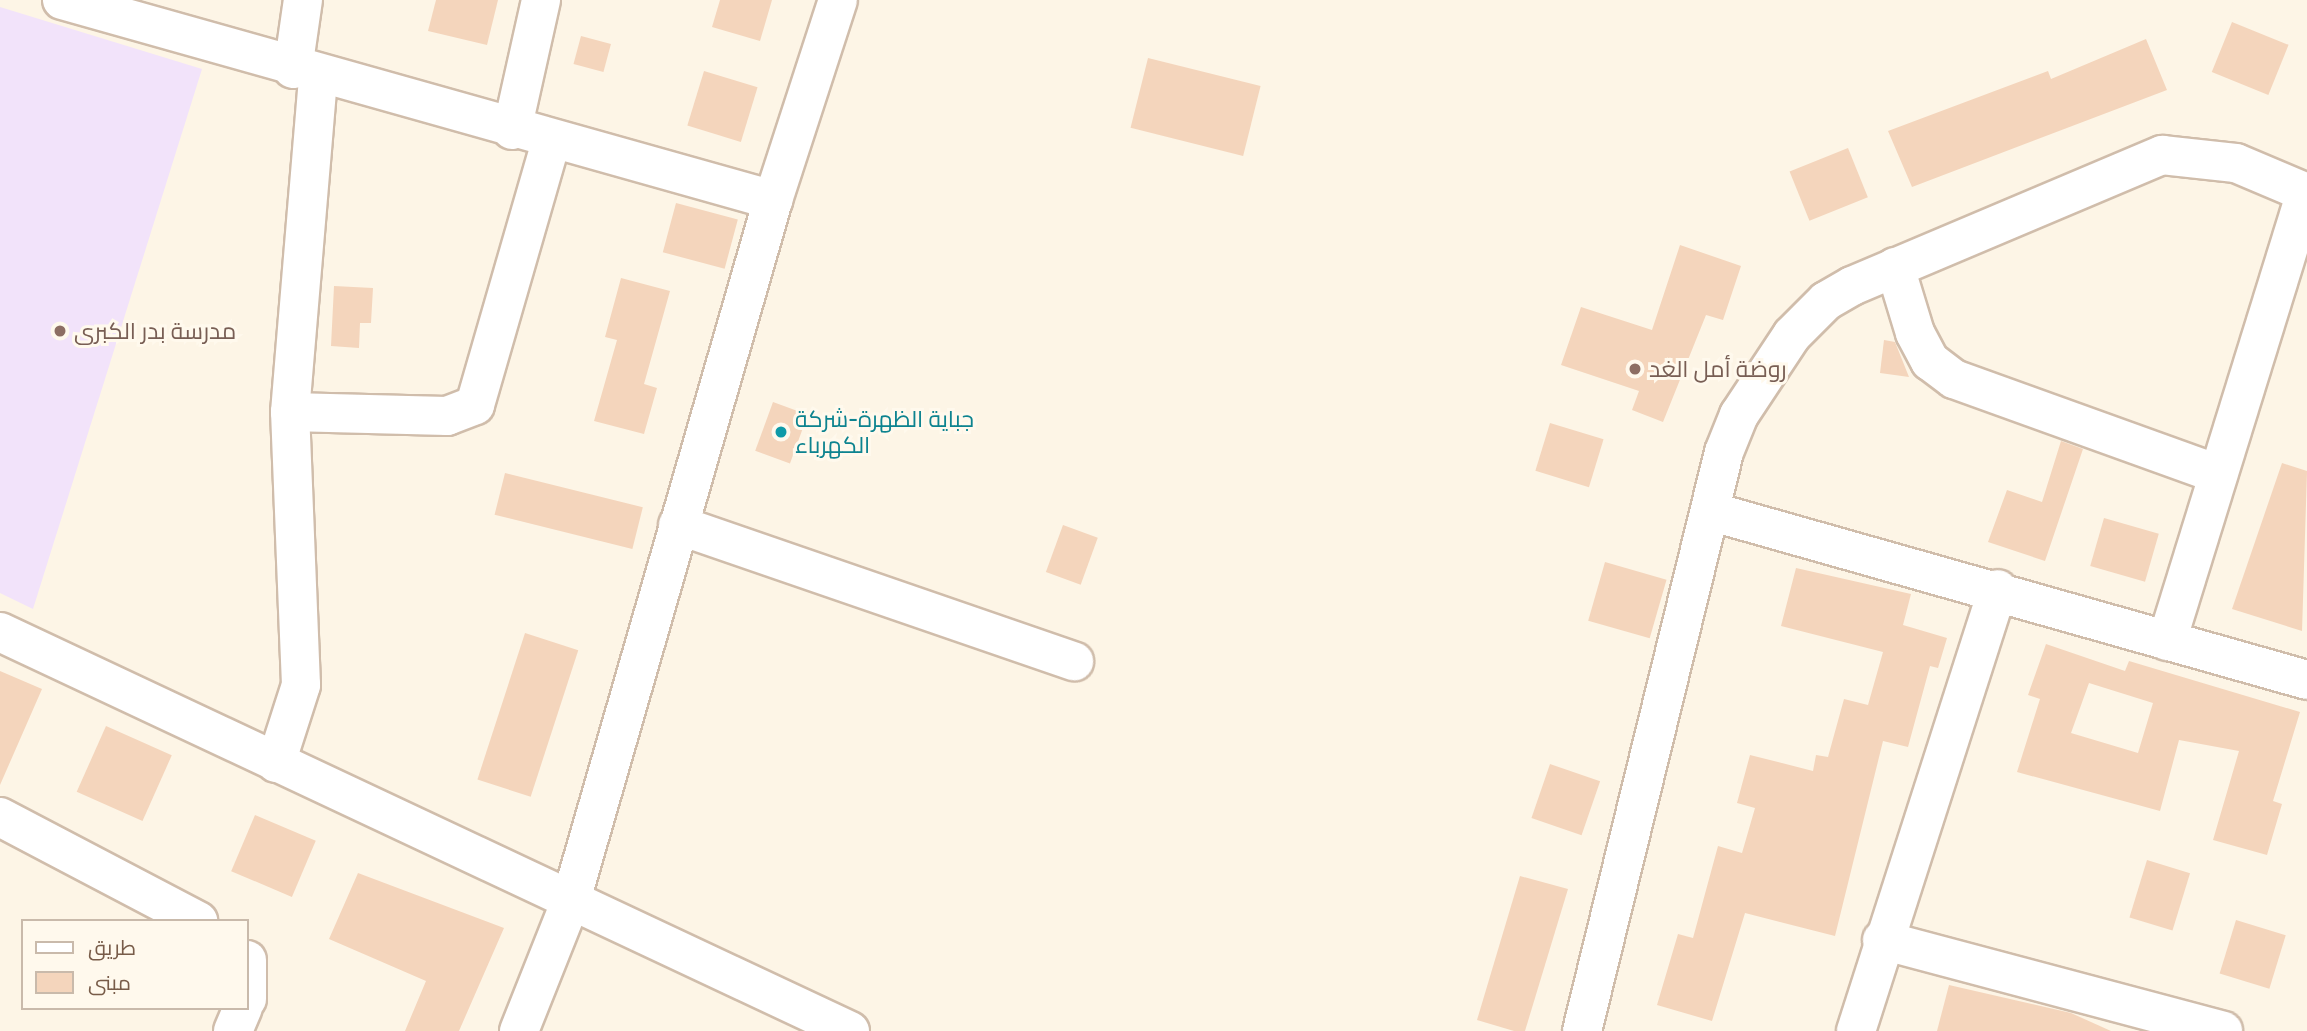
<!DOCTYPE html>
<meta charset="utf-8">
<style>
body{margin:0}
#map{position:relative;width:2307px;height:1031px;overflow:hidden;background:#fdf5e6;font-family:Cabin,Cairo,sans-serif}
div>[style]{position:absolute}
.education>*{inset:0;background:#f2e3fa}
.building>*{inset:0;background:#f4d5bc;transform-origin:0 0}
.roads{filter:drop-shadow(2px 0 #d0bdab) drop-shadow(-2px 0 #d0bdab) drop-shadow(0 2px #d0bdab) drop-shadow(0 -2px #d0bdab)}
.minor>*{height:38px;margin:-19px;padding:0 19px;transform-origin:19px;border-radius:19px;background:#fff}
.dots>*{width:19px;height:19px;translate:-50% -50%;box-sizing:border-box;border:4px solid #fff9ed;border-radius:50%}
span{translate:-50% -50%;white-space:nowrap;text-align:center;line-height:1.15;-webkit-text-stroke:6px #fff9ed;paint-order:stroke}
.education-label{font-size:23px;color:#785e54}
.left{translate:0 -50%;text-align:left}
.culture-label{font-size:23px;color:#0d838f}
.legend{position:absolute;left:21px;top:919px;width:228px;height:91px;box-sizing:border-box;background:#fff9ed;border:2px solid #c9baab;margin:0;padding:9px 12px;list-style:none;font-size:21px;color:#785c49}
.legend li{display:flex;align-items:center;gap:14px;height:35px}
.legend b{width:35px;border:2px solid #c9baab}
</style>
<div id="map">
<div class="education">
<i style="clip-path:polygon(0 7px,202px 69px,33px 609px,0 593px)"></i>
</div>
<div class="building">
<i style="clip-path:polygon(436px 0,498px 0,487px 45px,428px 31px)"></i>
<i style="clip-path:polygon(720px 0,772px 0,760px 41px,712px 27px)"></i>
<i style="left:2232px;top:22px;width:61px;height:54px;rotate:22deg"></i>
<i style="left:581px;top:36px;width:31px;height:29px;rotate:15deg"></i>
<i style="clip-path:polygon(2146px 39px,2167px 90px,1912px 187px,1888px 131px,2048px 71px,2051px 79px)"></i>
<i style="left:1148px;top:58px;width:116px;height:72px;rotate:14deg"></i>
<i style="left:704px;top:71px;width:56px;height:57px;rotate:17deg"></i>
<i style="left:1848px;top:148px;width:53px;height:63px;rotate:68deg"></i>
<i style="left:676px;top:203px;width:64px;height:51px;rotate:15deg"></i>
<i style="clip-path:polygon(1680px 245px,1741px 266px,1723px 320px,1706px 315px,1663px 422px,1632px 410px,1639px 391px,1561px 365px,1581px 307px,1652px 330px)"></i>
<i style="clip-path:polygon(621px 278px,670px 291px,644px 384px,657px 388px,644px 434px,594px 421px,617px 340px,605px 337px)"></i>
<i style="clip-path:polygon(334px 286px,373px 288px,371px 323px,360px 323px,359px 348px,331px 346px)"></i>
<i style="clip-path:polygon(1884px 340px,1895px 342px,1909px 377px,1880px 373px)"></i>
<i style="left:773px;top:402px;width:37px;height:52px;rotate:20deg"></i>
<i style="left:1550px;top:423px;width:56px;height:50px;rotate:17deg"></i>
<i style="clip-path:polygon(2061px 441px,2083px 449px,2045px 561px,1988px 542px,2007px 490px,2042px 502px)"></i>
<i style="clip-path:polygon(2282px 463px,2307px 471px,2302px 631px,2232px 609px)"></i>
<i style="left:505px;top:473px;width:142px;height:43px;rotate:14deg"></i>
<i style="left:2104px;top:518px;width:57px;height:50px;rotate:16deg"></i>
<i style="left:1063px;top:525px;width:37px;height:50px;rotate:20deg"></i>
<i style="left:1605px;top:562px;width:64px;height:61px;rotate:16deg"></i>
<i style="clip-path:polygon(1796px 568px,1911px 594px,1903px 625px,1947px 638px,1938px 668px,1930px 666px,1908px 747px,1883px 741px,1835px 936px,1745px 913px,1712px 1021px,1657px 1005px,1678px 934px,1693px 938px,1718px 846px,1742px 853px,1755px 808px,1737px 803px,1750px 755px,1813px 771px,1816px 755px,1828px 757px,1844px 699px,1868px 705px,1883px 652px,1781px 626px)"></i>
<i style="left:525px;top:633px;width:56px;height:154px;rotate:18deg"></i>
<i style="clip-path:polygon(evenodd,2046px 644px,2125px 671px,2129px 661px,2300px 712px,2273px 801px,2282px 804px,2267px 855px,2213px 840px,2239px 751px,2179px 740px,2160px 811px,2017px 772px,2040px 699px,2028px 695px,2046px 644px,2089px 683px,2153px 703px,2138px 753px,2071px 733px,2089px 683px)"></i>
<i style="clip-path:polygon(0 671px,42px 689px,0 785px)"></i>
<i style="left:106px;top:726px;width:72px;height:72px;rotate:24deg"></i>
<i style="left:1550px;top:764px;width:53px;height:57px;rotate:19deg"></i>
<i style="left:255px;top:815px;width:66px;height:61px;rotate:23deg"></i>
<i style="left:2147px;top:860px;width:45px;height:60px;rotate:17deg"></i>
<i style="clip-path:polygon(358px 873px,504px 928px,459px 1031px,405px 1031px,426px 981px,329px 939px)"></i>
<i style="clip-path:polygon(1520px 876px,1568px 889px,1525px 1031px,1514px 1031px,1477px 1020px)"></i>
<i style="left:2236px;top:920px;width:52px;height:56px;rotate:17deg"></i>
<i style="clip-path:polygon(1949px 985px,2071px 1013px,2111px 1031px,1937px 1031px)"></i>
</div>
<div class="roads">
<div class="minor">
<i style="left:62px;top:0;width:739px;rotate:15.71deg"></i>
<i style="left:293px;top:69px;width:70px;rotate:-81.8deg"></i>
<i style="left:512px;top:130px;width:133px;rotate:-77.4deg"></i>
<i style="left:1895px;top:267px;width:69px;rotate:73.1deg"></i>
<i style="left:1915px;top:333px;width:32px;rotate:62deg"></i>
<i style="left:1930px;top:361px;width:30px;rotate:37deg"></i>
<i style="left:1954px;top:379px;width:277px;rotate:19.8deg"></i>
<i style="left:290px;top:412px;width:157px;rotate:1.5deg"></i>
<i style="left:447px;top:416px;width:30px;rotate:-21deg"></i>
<i style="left:475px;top:405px;width:275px;rotate:-73.9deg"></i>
<i style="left:1713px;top:512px;width:617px;rotate:15.79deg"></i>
<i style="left:678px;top:525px;width:419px;rotate:19deg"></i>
<i style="left:0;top:632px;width:939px;rotate:25.15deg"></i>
<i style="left:2167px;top:641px;width:470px;rotate:-72.8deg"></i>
<i style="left:276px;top:763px;width:82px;rotate:-72.2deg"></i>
<i style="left:301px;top:685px;width:273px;rotate:-92.3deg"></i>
<i style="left:290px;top:412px;width:337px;rotate:-85.2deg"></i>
<i style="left:0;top:817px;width:224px;rotate:27.7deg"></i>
<i style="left:1882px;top:940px;width:353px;rotate:14.9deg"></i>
<i style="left:247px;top:960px;width:39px;rotate:90deg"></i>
<i style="left:233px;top:1031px;width:25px;rotate:-67deg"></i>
<i style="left:519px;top:1031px;width:141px;rotate:-68.3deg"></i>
<i style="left:571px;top:900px;width:729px;rotate:-73.9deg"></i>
<i style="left:773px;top:200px;width:210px;rotate:-72deg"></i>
<i style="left:1582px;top:1031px;width:596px;rotate:-76.22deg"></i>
<i style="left:1724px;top:452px;width:40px;rotate:-68deg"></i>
<i style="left:1739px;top:415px;width:96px;rotate:-56.5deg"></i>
<i style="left:1792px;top:335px;width:48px;rotate:-45deg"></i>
<i style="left:1826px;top:301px;width:30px;rotate:-30deg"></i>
<i style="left:1852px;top:286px;width:337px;rotate:-22.9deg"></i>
<i style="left:2162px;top:155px;width:74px;rotate:6.2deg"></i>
<i style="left:2236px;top:163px;width:77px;rotate:22.9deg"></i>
<i style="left:1856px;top:1031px;width:464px;rotate:-72.2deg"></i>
</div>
</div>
<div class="dots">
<i style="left:60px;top:331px;background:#8d6e63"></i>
<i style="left:1635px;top:369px;background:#8d6e63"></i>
<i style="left:781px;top:432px;background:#0f9aa8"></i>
</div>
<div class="education-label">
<span class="left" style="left:74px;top:331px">مدرسة بدر الكبرى</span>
<span class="left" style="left:1649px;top:369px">روضة أمل الغد</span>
</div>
<div class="culture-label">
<span class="left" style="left:795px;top:432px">جباية الظهرة-شركة<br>الكهرباء</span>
</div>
<ul class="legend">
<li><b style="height:9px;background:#fff"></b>طريق</li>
<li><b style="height:19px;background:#f4d5bc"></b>مبنى</li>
</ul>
</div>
